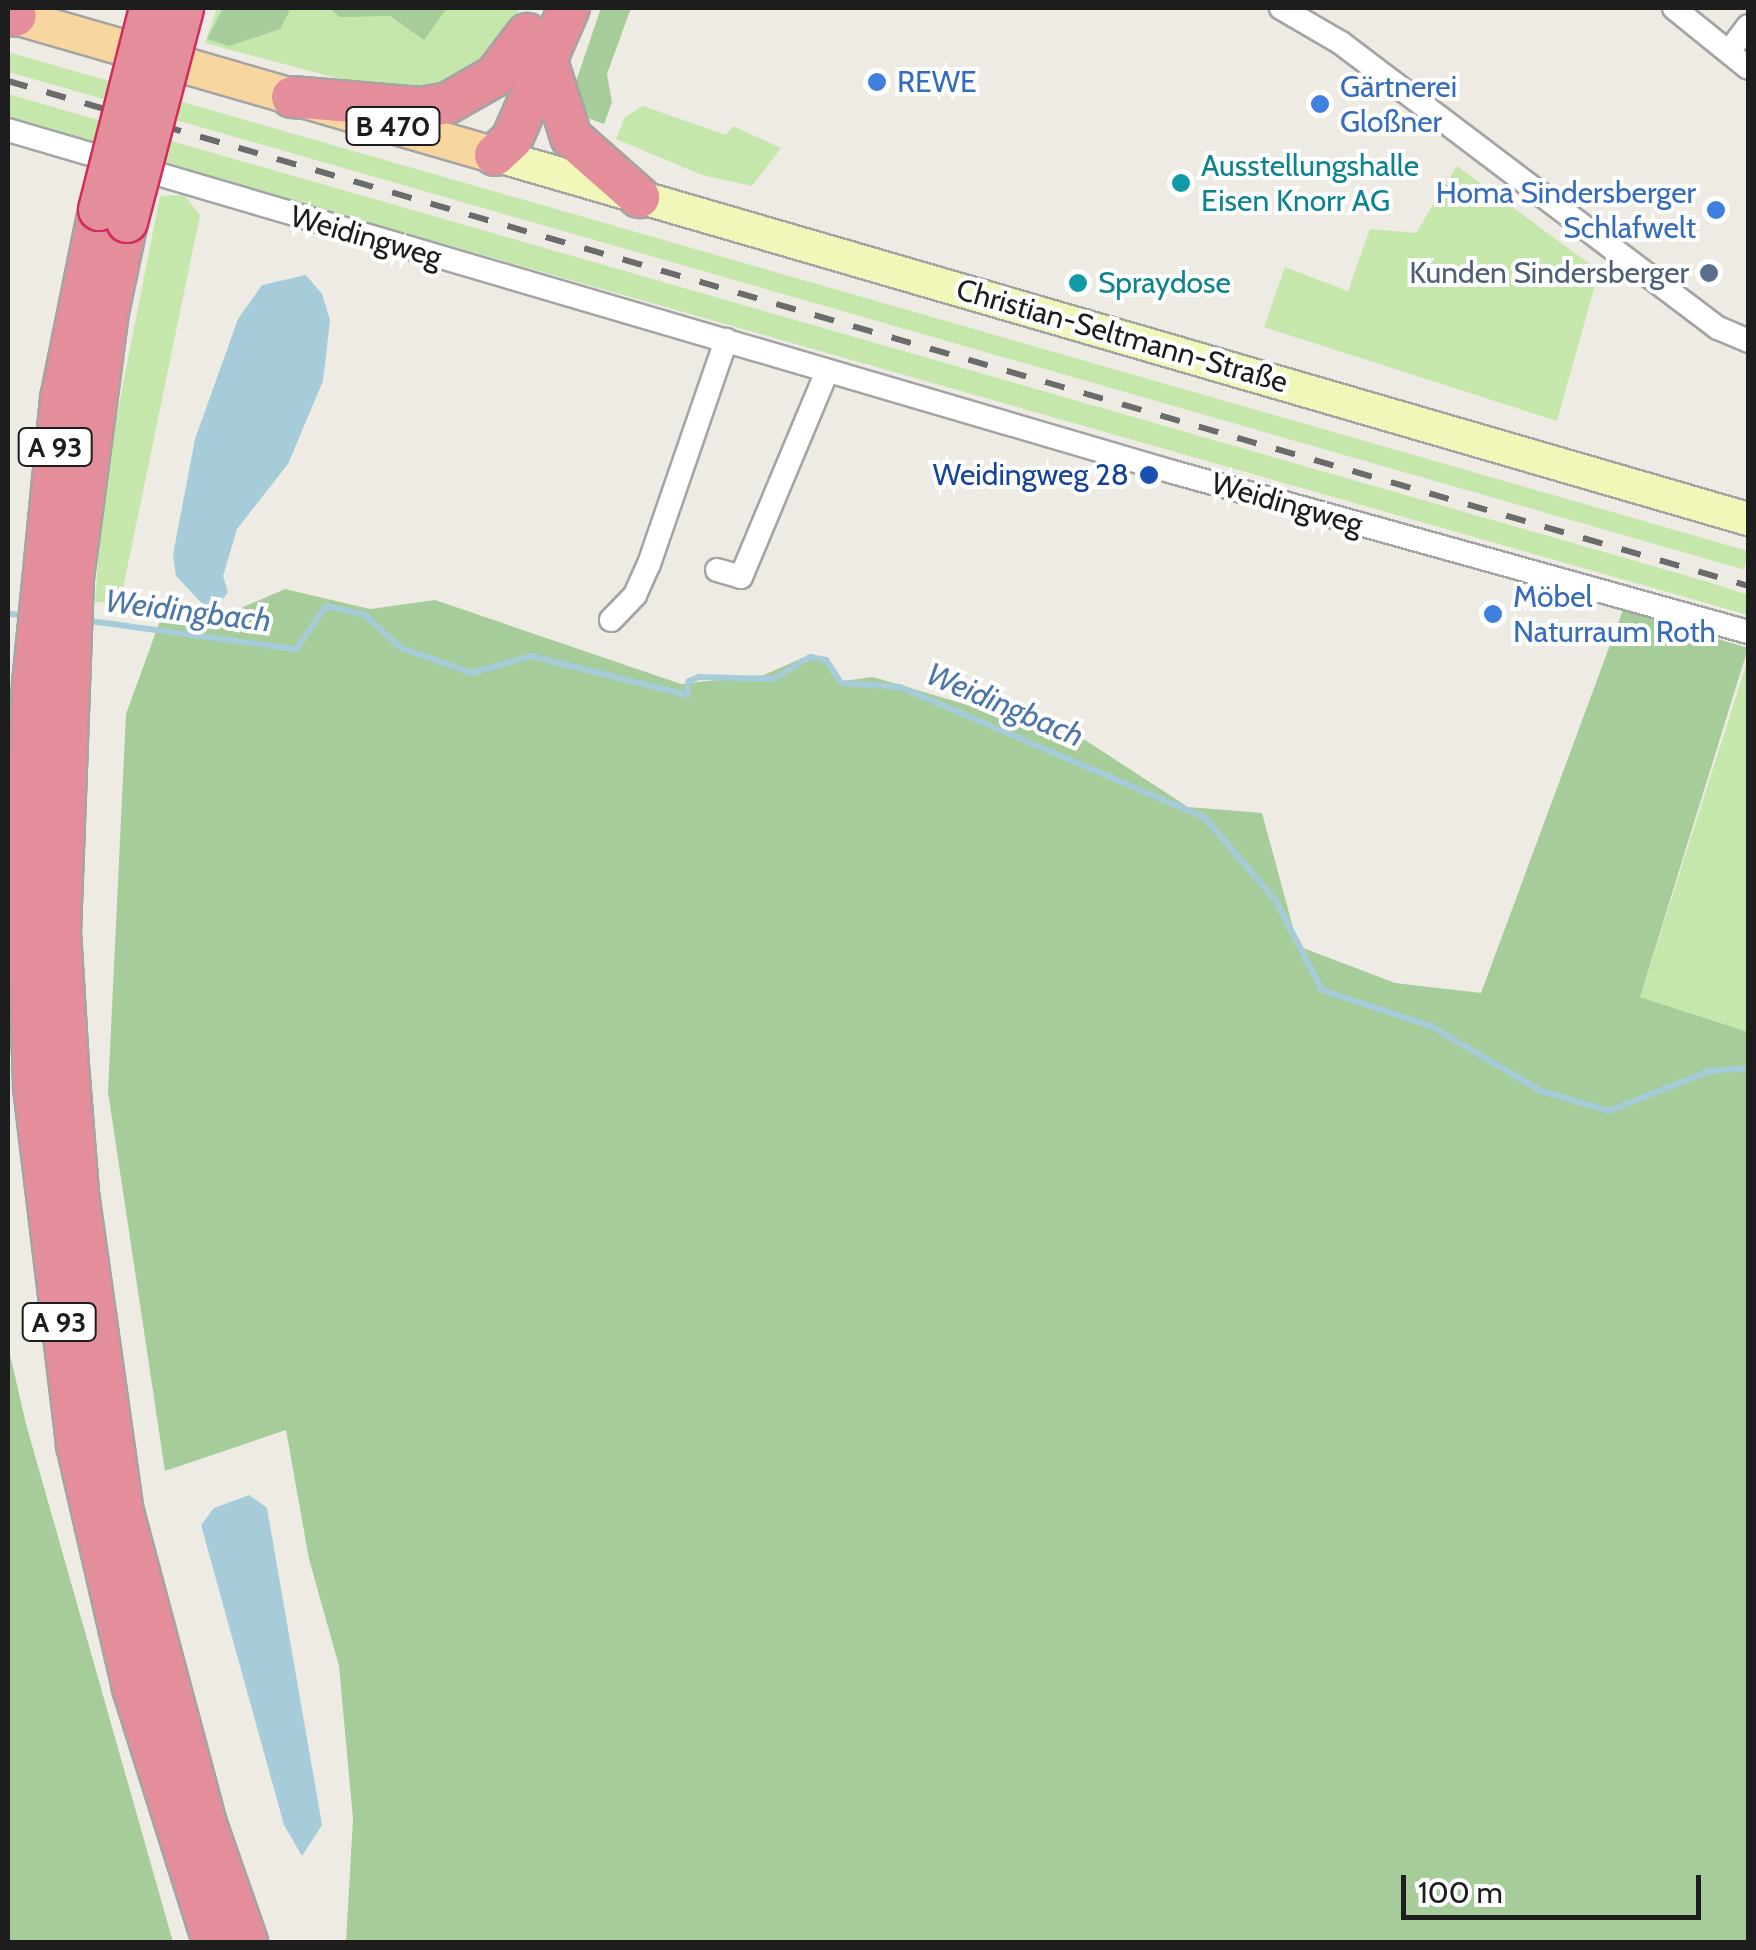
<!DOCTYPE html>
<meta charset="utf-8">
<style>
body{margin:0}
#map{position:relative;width:1756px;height:1950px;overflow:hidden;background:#eeebe4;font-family:Cabin,sans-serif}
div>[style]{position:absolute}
.grass>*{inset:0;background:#c5e7ab;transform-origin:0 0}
.forest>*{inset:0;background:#a6cc9a}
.water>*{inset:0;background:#a6ccda}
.stream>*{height:6px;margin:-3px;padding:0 3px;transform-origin:3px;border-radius:3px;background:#a6ccda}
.roads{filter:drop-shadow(2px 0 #a4a4a4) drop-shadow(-2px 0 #a4a4a4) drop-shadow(0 2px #a4a4a4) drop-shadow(0 -2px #a4a4a4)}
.minor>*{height:22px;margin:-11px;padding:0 11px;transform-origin:11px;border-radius:11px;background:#fff}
.secondary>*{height:32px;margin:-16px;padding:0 16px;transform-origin:16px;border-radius:16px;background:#f0f7b9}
.primary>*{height:35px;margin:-17.5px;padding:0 17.5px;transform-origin:17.5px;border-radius:17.5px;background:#f8d69f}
.motorway>*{height:40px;margin:-20px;padding:0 20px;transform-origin:20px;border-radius:20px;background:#e38e9a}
.rail>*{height:6px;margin-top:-3px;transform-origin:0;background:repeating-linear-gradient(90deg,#6b6b6b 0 20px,transparent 0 40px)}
.bridges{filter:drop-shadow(2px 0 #d22b5c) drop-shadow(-2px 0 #d22b5c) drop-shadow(0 2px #d22b5c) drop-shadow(0 -2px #d22b5c)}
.motorway-bridge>*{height:40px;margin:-20px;padding:0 20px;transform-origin:20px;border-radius:20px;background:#e38e9a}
.dots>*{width:28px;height:28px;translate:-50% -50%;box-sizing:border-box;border:5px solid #fff;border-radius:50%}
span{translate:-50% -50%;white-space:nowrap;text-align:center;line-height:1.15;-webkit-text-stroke:8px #fff;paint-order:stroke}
.shield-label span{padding:2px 8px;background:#fff;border:2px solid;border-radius:8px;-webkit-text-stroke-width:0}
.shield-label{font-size:28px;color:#1d1d1d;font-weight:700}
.shop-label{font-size:30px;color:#366cbe}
.left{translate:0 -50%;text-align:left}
.right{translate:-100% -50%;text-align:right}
.culture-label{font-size:30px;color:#0d838f}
.street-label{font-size:30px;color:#1d1d1d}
.service-label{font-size:30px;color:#4e5e75}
.transit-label{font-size:30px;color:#164399}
.water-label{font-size:32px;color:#4e77a9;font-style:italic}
.frame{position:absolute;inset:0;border:10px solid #1d1d1d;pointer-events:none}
.scale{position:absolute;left:1401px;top:1875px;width:300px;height:45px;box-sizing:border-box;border:5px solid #1d1d1d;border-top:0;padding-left:12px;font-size:30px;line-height:35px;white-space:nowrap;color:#1d1d1d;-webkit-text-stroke:8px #fff;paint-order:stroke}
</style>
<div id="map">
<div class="grass">
<i style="clip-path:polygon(217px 8px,520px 8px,503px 48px,472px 80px,403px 96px,205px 43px)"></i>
<i style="left:8px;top:52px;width:1811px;height:19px;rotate:16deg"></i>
<i style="clip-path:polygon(8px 94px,1705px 581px,1748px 595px,1748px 615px,8px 120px)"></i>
<i style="clip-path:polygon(643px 106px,726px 135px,733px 126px,781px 148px,752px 186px,702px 175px,616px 139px,625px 117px)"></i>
<i style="clip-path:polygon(1457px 166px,1599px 271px,1557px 421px,1264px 327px,1285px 267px,1348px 291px,1370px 229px,1416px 233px)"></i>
<i style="clip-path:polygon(184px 195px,200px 215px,120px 603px,95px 602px,105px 476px,160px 196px)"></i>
<i style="clip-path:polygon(1748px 659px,1748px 1032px,1640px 997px)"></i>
</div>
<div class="forest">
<i style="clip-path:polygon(223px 8px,291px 8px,280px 29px,229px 46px,207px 39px)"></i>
<i style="clip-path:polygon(329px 8px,447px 8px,424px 40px,390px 16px,340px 17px)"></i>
<i style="clip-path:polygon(601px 8px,631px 8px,607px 74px,612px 102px,604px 124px,582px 116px,571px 96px)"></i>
<i style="clip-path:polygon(285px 589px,370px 609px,435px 600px,681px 684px,764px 675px,811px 654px,828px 658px,843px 681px,873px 677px,1085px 740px,1188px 807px,1262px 813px,1298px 946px,1395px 983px,1481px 993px,1623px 610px,1748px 648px,1640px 997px,1748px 1032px,1748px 1942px,346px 1942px,353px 1819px,339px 1666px,309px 1559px,286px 1430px,165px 1471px,108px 1092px,126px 714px,161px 618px,211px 621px)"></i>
<i style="clip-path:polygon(8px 1346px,26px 1424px,173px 1942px,8px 1942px)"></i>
</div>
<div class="water">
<i style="clip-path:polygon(306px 275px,322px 294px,330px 320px,323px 381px,288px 464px,237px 529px,223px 576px,228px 592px,212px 614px,176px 576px,173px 555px,195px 439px,238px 319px,262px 285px)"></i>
<i style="clip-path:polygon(249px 1495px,267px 1508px,322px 1825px,302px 1856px,284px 1825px,201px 1525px,214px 1508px)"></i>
</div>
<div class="stream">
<i style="left:8px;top:614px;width:18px;rotate:3deg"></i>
<i style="left:83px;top:620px;width:215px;rotate:7.8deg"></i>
<i style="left:296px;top:649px;width:52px;rotate:-55.1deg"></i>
<i style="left:326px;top:606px;width:40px;rotate:13deg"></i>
<i style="left:365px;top:615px;width:49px;rotate:42.5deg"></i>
<i style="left:401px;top:648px;width:75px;rotate:19.4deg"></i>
<i style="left:472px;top:673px;width:61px;rotate:-16.1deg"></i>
<i style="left:531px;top:656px;width:161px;rotate:14deg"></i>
<i style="left:687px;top:695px;width:14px;rotate:-82deg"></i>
<i style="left:689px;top:681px;width:11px;rotate:-22deg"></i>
<i style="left:699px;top:677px;width:74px;rotate:1.5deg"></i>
<i style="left:773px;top:679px;width:43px;rotate:-30.7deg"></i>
<i style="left:810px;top:657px;width:16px;rotate:11deg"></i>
<i style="left:826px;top:660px;width:27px;rotate:57deg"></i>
<i style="left:841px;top:683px;width:59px;rotate:3.9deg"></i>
<i style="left:900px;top:687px;width:332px;rotate:23.2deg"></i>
<i style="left:1205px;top:818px;width:109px;rotate:49.5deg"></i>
<i style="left:1276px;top:901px;width:100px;rotate:62.7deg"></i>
<i style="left:1322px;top:990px;width:115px;rotate:18.3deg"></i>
<i style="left:1431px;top:1026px;width:128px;rotate:30.6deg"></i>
<i style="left:1541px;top:1091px;width:71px;rotate:16.4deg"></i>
<i style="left:1609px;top:1111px;width:108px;rotate:-21.8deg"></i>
<i style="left:1709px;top:1071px;width:39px;rotate:-4deg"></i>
</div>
<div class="roads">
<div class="minor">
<i style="left:1281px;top:8px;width:69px;rotate:30.3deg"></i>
<i style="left:1341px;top:43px;width:473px;rotate:37.1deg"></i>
<i style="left:1718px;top:328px;width:33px;rotate:23deg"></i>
<i style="left:1674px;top:8px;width:95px;rotate:39deg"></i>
<i style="left:1730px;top:50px;width:30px;rotate:-53deg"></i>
<i style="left:8px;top:130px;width:1214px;rotate:16.36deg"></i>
<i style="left:1173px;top:472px;width:597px;rotate:15.55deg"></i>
<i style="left:717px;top:570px;width:25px;rotate:16deg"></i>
<i style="left:741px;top:577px;width:223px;rotate:-67.3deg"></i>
<i style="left:611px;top:620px;width:35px;rotate:-46deg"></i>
<i style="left:635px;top:595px;width:34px;rotate:-66deg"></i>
<i style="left:649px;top:564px;width:237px;rotate:-71deg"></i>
</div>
<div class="secondary">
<i style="left:495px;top:155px;width:1305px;rotate:16.2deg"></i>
</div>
<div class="primary">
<i style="left:8px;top:14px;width:507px;rotate:16.15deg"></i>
</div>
<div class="motorway">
<i style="left:8px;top:11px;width:9px;rotate:32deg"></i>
<i style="left:547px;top:61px;width:80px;rotate:72.5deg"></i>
<i style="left:571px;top:137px;width:91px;rotate:41.4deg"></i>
<i style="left:292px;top:97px;width:128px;rotate:4.9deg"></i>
<i style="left:420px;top:108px;width:28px;rotate:-10deg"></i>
<i style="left:448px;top:103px;width:54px;rotate:-29.9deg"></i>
<i style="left:495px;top:76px;width:53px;rotate:-52.7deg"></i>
<i style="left:495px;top:155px;width:23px;rotate:-43deg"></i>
<i style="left:512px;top:139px;width:143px;rotate:-66.5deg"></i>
<i style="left:99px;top:210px;width:192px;rotate:101.4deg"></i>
<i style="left:61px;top:398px;width:285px;rotate:95.6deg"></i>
<i style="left:33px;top:682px;width:183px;rotate:92.2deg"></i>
<i style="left:26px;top:865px;width:223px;rotate:87.9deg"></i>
<i style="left:34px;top:1088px;width:360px;rotate:83.1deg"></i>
<i style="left:77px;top:1445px;width:249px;rotate:77deg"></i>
<i style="left:133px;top:1688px;width:266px;rotate:72.5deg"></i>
<i style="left:127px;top:222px;width:92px;rotate:101.9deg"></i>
<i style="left:108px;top:312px;width:268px;rotate:97.5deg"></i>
<i style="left:73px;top:578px;width:353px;rotate:92.1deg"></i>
<i style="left:60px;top:931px;width:134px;rotate:86.6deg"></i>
<i style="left:68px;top:1065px;width:128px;rotate:85.5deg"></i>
<i style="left:78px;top:1193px;width:322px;rotate:82deg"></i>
<i style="left:123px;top:1512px;width:323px;rotate:75.1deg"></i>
<i style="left:206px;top:1824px;width:125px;rotate:70.8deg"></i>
</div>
</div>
<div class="rail">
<i style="left:8px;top:81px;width:1812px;rotate:16.18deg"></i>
</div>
<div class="bridges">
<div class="motorway-bridge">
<i style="left:99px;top:210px;width:208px;rotate:-75.8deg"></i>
<i style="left:127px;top:222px;width:221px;rotate:-75.3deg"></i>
</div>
</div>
<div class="dots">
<i style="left:877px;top:82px;background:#3f7fe0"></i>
<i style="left:1320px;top:104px;background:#3f7fe0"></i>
<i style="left:1181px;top:183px;background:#0f9aa8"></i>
<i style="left:1716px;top:210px;background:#3f7fe0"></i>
<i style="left:1709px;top:273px;background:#5c6f8a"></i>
<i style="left:1078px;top:283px;background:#0f9aa8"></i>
<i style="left:1149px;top:475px;background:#1a4fb4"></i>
<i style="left:1493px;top:614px;background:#3f7fe0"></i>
</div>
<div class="shield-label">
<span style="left:393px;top:126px">B 470</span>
<span style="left:55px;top:447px">A 93</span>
<span style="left:59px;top:1322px">A 93</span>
</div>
<div class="shop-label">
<span class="left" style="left:897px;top:82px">REWE</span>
<span class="left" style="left:1340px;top:104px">Gärtnerei<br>Gloßner</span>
<span class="right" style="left:1696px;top:210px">Homa Sindersberger<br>Schlafwelt</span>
<span class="left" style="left:1513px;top:614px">Möbel<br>Naturraum Roth</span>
</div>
<div class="culture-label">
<span class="left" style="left:1201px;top:183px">Ausstellungshalle<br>Eisen Knorr AG</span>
<span class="left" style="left:1098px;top:283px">Spraydose</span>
</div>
<div class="street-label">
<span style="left:366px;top:237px;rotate:16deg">Weidingweg</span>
<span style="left:1122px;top:336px;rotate:16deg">Christian-Seltmann-Straße</span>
<span style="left:1287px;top:504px;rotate:16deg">Weidingweg</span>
</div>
<div class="service-label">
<span class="right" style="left:1689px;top:273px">Kunden Sindersberger</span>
</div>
<div class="transit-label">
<span class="right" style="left:1129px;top:475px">Weidingweg 28</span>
</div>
<div class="water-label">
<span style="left:188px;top:611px;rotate:7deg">Weidingbach</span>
<span style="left:1005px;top:705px;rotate:23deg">Weidingbach</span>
</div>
<div class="frame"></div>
<div class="scale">100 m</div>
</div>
